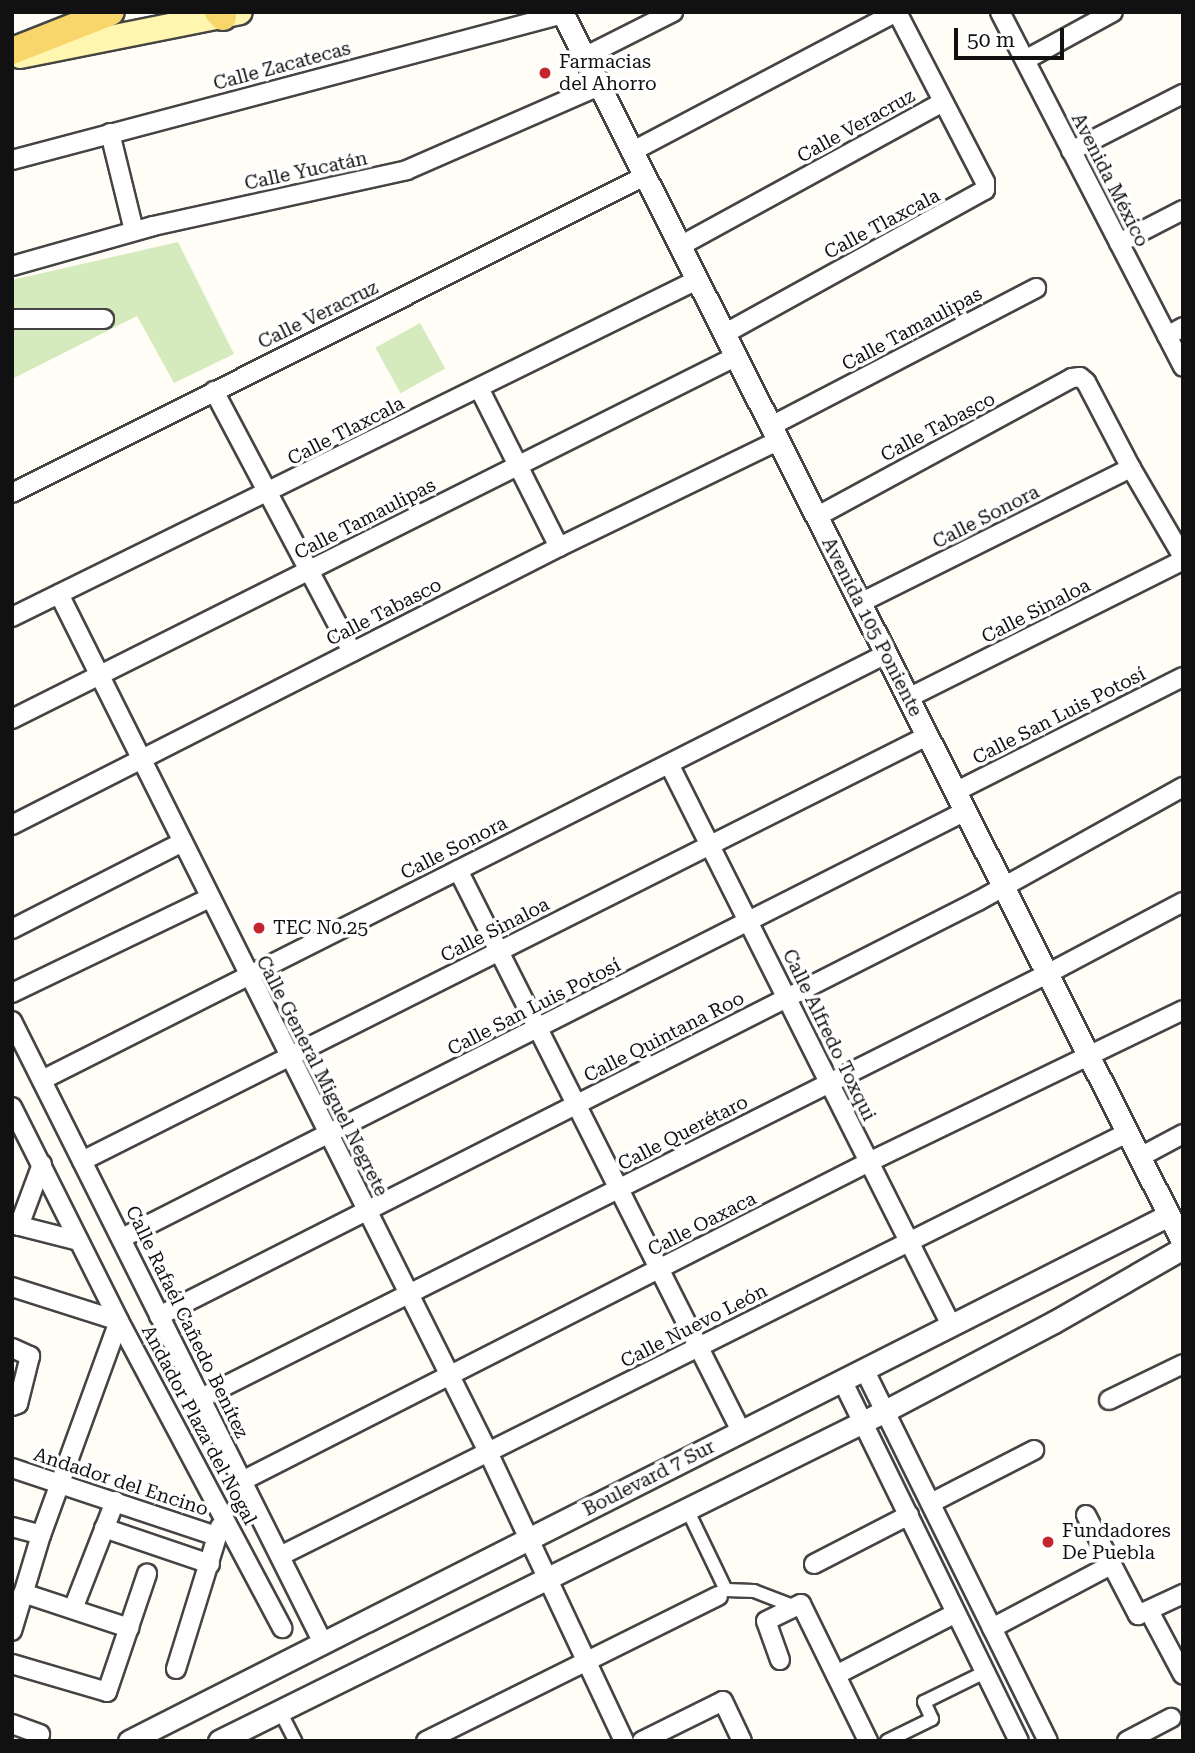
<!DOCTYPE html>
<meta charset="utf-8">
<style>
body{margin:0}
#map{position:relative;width:1195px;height:1753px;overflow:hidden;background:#fffdf5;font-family:"Roboto Serif",serif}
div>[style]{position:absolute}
.green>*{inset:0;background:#d5ebbd;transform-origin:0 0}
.roads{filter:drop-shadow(2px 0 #444) drop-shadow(-2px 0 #444) drop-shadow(0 2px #444) drop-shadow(0 -2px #444)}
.pedestrian>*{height:12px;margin:-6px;padding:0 6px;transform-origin:6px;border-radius:6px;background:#fff}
.minor>*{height:18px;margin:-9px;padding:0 9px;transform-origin:9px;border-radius:9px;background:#fff}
.tertiary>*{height:21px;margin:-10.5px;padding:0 10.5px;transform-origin:10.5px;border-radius:10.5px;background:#fff}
.secondary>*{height:24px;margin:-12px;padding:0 12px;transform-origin:12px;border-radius:12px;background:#fff6b0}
.primary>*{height:26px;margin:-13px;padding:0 13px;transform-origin:13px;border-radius:13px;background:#f9d66b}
.dots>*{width:19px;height:19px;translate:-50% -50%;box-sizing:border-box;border:4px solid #fff;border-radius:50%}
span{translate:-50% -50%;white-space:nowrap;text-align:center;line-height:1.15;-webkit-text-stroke:7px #fff;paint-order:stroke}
.poi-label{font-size:19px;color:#111}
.left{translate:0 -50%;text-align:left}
.street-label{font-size:19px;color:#111}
.frame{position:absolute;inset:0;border:14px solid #111;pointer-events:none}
.scale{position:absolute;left:954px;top:28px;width:110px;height:32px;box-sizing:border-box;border:4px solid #111;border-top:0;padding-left:9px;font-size:21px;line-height:24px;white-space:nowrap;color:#111;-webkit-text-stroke:5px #fff;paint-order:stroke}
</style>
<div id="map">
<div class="green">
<i style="clip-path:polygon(178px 242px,234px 354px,174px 383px,137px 316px,12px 379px,12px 280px)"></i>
<i style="left:420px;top:323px;width:52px;height:51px;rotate:61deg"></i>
</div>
<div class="roads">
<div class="pedestrian">
<i style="left:687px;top:1509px;width:90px;rotate:64.3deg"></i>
<i style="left:726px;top:1590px;width:28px;rotate:2deg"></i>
<i style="left:754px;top:1591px;width:42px;rotate:21deg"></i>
<i style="left:280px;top:1711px;width:34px;rotate:63deg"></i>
<i style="left:887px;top:1741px;width:50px;rotate:-26.1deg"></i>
<i style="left:932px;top:1719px;width:19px;rotate:-115deg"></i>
<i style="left:924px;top:1702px;width:66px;rotate:-26.2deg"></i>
</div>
<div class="minor">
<i style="left:1000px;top:12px;width:399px;rotate:62.7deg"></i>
<i style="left:584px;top:57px;width:100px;rotate:-26.8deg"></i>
<i style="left:1025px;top:60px;width:100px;rotate:-28.6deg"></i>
<i style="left:110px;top:133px;width:101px;rotate:76.2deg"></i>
<i style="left:1071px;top:151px;width:126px;rotate:-27deg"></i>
<i style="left:631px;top:152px;width:301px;rotate:-27.8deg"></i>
<i style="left:12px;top:160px;width:570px;rotate:-14.84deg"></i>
<i style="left:1119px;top:243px;width:72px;rotate:-27.3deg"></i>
<i style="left:680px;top:246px;width:298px;rotate:-28.7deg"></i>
<i style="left:12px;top:266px;width:147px;rotate:-15.8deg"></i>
<i style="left:153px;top:226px;width:260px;rotate:-12.4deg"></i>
<i style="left:407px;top:170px;width:210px;rotate:-23.6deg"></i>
<i style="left:12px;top:319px;width:92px"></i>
<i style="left:724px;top:334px;width:298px;rotate:-28.9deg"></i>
<i style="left:985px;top:190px;width:8px;rotate:-90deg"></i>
<i style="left:985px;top:182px;width:191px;rotate:-117.4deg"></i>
<i style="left:1167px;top:336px;width:18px;rotate:-29deg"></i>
<i style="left:479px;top:388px;width:178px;rotate:63.3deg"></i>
<i style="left:214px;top:391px;width:295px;rotate:62.1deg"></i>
<i style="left:771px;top:426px;width:299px;rotate:-27.5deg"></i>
<i style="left:12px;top:493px;width:706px;rotate:-26.6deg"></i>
<i style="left:816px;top:517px;width:291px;rotate:-28.5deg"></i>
<i style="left:1072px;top:378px;width:8px;rotate:-7deg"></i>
<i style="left:1080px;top:377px;width:8px;rotate:40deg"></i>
<i style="left:1086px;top:382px;width:97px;rotate:62.4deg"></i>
<i style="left:1131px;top:468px;width:103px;rotate:59.7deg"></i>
<i style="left:59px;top:594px;width:959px;rotate:63.43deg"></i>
<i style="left:488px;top:1452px;width:319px;rotate:64.8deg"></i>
<i style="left:860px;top:603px;width:303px;rotate:-26.5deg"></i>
<i style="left:12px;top:617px;width:763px;rotate:-26.2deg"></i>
<i style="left:908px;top:698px;width:308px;rotate:-26.6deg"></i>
<i style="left:12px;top:719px;width:811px;rotate:-26.6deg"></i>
<i style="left:669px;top:764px;width:628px;rotate:63.31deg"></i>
<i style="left:955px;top:792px;width:255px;rotate:-26.8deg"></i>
<i style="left:12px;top:825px;width:614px;rotate:-26.94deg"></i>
<i style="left:559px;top:547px;width:242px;rotate:-25.9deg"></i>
<i style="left:458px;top:870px;width:628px;rotate:63.23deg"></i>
<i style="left:12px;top:929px;width:190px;rotate:-27deg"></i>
<i style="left:12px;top:993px;width:219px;rotate:-25.7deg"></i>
<i style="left:12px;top:1021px;width:695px;rotate:63.43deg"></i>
<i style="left:42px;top:1080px;width:945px;rotate:-26.78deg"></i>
<i style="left:12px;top:1107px;width:239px;rotate:63.4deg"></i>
<i style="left:119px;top:1321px;width:348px;rotate:62deg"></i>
<i style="left:1140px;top:1157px;width:49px;rotate:-28.1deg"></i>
<i style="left:82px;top:1161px;width:946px;rotate:-26.7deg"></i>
<i style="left:12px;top:1224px;width:69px;rotate:14.2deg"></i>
<i style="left:19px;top:1226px;width:66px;rotate:-69.6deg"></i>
<i style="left:122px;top:1238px;width:944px;rotate:-26.84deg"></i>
<i style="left:12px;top:1287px;width:112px;rotate:17.6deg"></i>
<i style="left:119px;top:1321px;width:228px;rotate:110deg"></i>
<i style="left:41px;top:1535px;width:100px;rotate:106.8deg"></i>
<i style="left:159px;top:1316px;width:918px;rotate:-26.87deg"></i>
<i style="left:978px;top:901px;width:235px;rotate:-29.1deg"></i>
<i style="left:12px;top:1348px;width:20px;rotate:24deg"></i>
<i style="left:30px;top:1356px;width:49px;rotate:104deg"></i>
<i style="left:18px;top:1404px;width:6px;rotate:162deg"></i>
<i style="left:864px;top:1369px;width:415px;rotate:63.7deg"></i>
<i style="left:842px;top:1380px;width:402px;rotate:63.9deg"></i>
<i style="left:201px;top:1398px;width:946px;rotate:-26.62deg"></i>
<i style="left:1047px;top:974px;width:154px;rotate:-27.9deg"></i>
<i style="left:1109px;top:1400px;width:82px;rotate:-25.9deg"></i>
<i style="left:12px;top:1468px;width:216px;rotate:18.4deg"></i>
<i style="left:242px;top:1481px;width:703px;rotate:-26.97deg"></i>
<i style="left:869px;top:1162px;width:349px;rotate:-25.8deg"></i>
<i style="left:931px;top:1503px;width:116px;rotate:-27.2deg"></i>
<i style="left:1086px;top:1515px;width:113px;rotate:62.5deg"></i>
<i style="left:1138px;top:1615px;width:50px;rotate:-25deg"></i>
<i style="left:12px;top:1527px;width:30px;rotate:15deg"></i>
<i style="left:104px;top:1528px;width:112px;rotate:18.8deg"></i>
<i style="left:280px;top:1556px;width:947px;rotate:-26.54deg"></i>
<i style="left:814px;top:1564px;width:107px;rotate:-27.3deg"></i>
<i style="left:23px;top:1593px;width:112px;rotate:18.3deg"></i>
<i style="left:73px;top:1609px;width:116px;rotate:-68.7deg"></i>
<i style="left:1149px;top:1611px;width:72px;rotate:62deg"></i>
<i style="left:992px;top:1628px;width:135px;rotate:-27.9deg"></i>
<i style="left:780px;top:1660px;width:41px;rotate:-109.7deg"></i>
<i style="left:766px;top:1621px;width:39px;rotate:-26deg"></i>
<i style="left:801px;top:1604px;width:153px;rotate:63.9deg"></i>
<i style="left:12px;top:1664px;width:99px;rotate:16.4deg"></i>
<i style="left:107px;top:1692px;width:125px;rotate:-71.3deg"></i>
<i style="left:176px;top:1669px;width:149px;rotate:-72.8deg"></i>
<i style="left:836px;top:1675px;width:135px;rotate:-27.3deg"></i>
<i style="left:12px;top:1724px;width:30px;rotate:20deg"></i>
<i style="left:426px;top:1741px;width:326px;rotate:-26.4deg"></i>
<i style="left:642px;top:1741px;width:90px;rotate:-26.3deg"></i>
<i style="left:723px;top:1701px;width:44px;rotate:64.6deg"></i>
<i style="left:1127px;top:1741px;width:50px;rotate:-27.6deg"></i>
</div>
<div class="tertiary">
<i style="left:562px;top:12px;width:1379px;rotate:63.23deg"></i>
<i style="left:129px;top:1741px;width:1165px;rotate:-26.83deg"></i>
<i style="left:219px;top:1741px;width:743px;rotate:-26.36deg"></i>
<i style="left:885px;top:1411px;width:191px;rotate:-27.8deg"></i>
<i style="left:1054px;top:1322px;width:149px;rotate:-29.8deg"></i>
</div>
<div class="secondary">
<i style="left:20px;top:56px;width:224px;rotate:-11.3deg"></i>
</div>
<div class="primary">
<i style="left:218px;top:12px;width:7px;rotate:45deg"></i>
<i style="left:12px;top:51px;width:106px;rotate:-21.5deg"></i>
</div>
</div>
<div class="dots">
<i style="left:545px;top:73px;background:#c4262e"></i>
<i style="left:259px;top:928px;background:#c4262e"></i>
<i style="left:1048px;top:1542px;background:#c4262e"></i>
</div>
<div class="poi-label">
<span class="left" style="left:559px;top:73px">Farmacias<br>del Ahorro</span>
<span class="left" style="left:273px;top:928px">TEC N0.25</span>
<span class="left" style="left:1062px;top:1542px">Fundadores<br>De Puebla</span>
</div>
<div class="street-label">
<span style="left:282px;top:66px;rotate:-15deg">Calle Zacatecas</span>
<span style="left:856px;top:126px;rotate:-29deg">Calle Veracruz</span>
<span style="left:306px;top:171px;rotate:-12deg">Calle Yucatán</span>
<span style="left:1110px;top:180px;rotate:63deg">Avenida México</span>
<span style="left:882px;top:224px;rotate:-28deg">Calle Tlaxcala</span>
<span style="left:318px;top:315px;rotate:-26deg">Calle Veracruz</span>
<span style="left:912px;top:329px;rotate:-28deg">Calle Tamaulipas</span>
<span style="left:938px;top:427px;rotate:-28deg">Calle Tabasco</span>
<span style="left:346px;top:431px;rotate:-27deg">Calle Tlaxcala</span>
<span style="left:986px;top:517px;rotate:-27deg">Calle Sonora</span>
<span style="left:365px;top:519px;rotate:-27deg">Calle Tamaulipas</span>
<span style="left:1036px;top:611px;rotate:-27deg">Calle Sinaloa</span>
<span style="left:384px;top:612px;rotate:-27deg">Calle Tabasco</span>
<span style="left:872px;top:627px;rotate:63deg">Avenida 105 Poniente</span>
<span style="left:1059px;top:716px;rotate:-27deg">Calle San Luis Potosí</span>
<span style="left:454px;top:848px;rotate:-27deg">Calle Sonora</span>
<span style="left:495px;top:930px;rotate:-27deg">Calle Sinaloa</span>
<span style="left:534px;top:1007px;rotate:-27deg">Calle San Luis Potosí</span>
<span style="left:829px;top:1035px;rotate:64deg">Calle Alfredo Toxqui</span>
<span style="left:664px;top:1037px;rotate:-27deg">Calle Quintana Roo</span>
<span style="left:322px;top:1076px;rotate:63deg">Calle General Miguel Negrete</span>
<span style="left:683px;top:1133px;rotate:-27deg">Calle Querétaro</span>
<span style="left:702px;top:1224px;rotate:-27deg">Calle Oaxaca</span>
<span style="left:187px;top:1322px;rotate:64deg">Calle Rafaél Cañedo Benítez</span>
<span style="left:694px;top:1326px;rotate:-27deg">Calle Nuevo León</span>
<span style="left:199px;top:1425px;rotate:62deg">Andador Plaza del Nogal</span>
<span style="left:649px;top:1478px;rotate:-27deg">Boulevard 7 Sur</span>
<span style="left:121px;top:1482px;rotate:18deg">Andador del Encino</span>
</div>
<div class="frame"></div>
<div class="scale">50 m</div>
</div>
